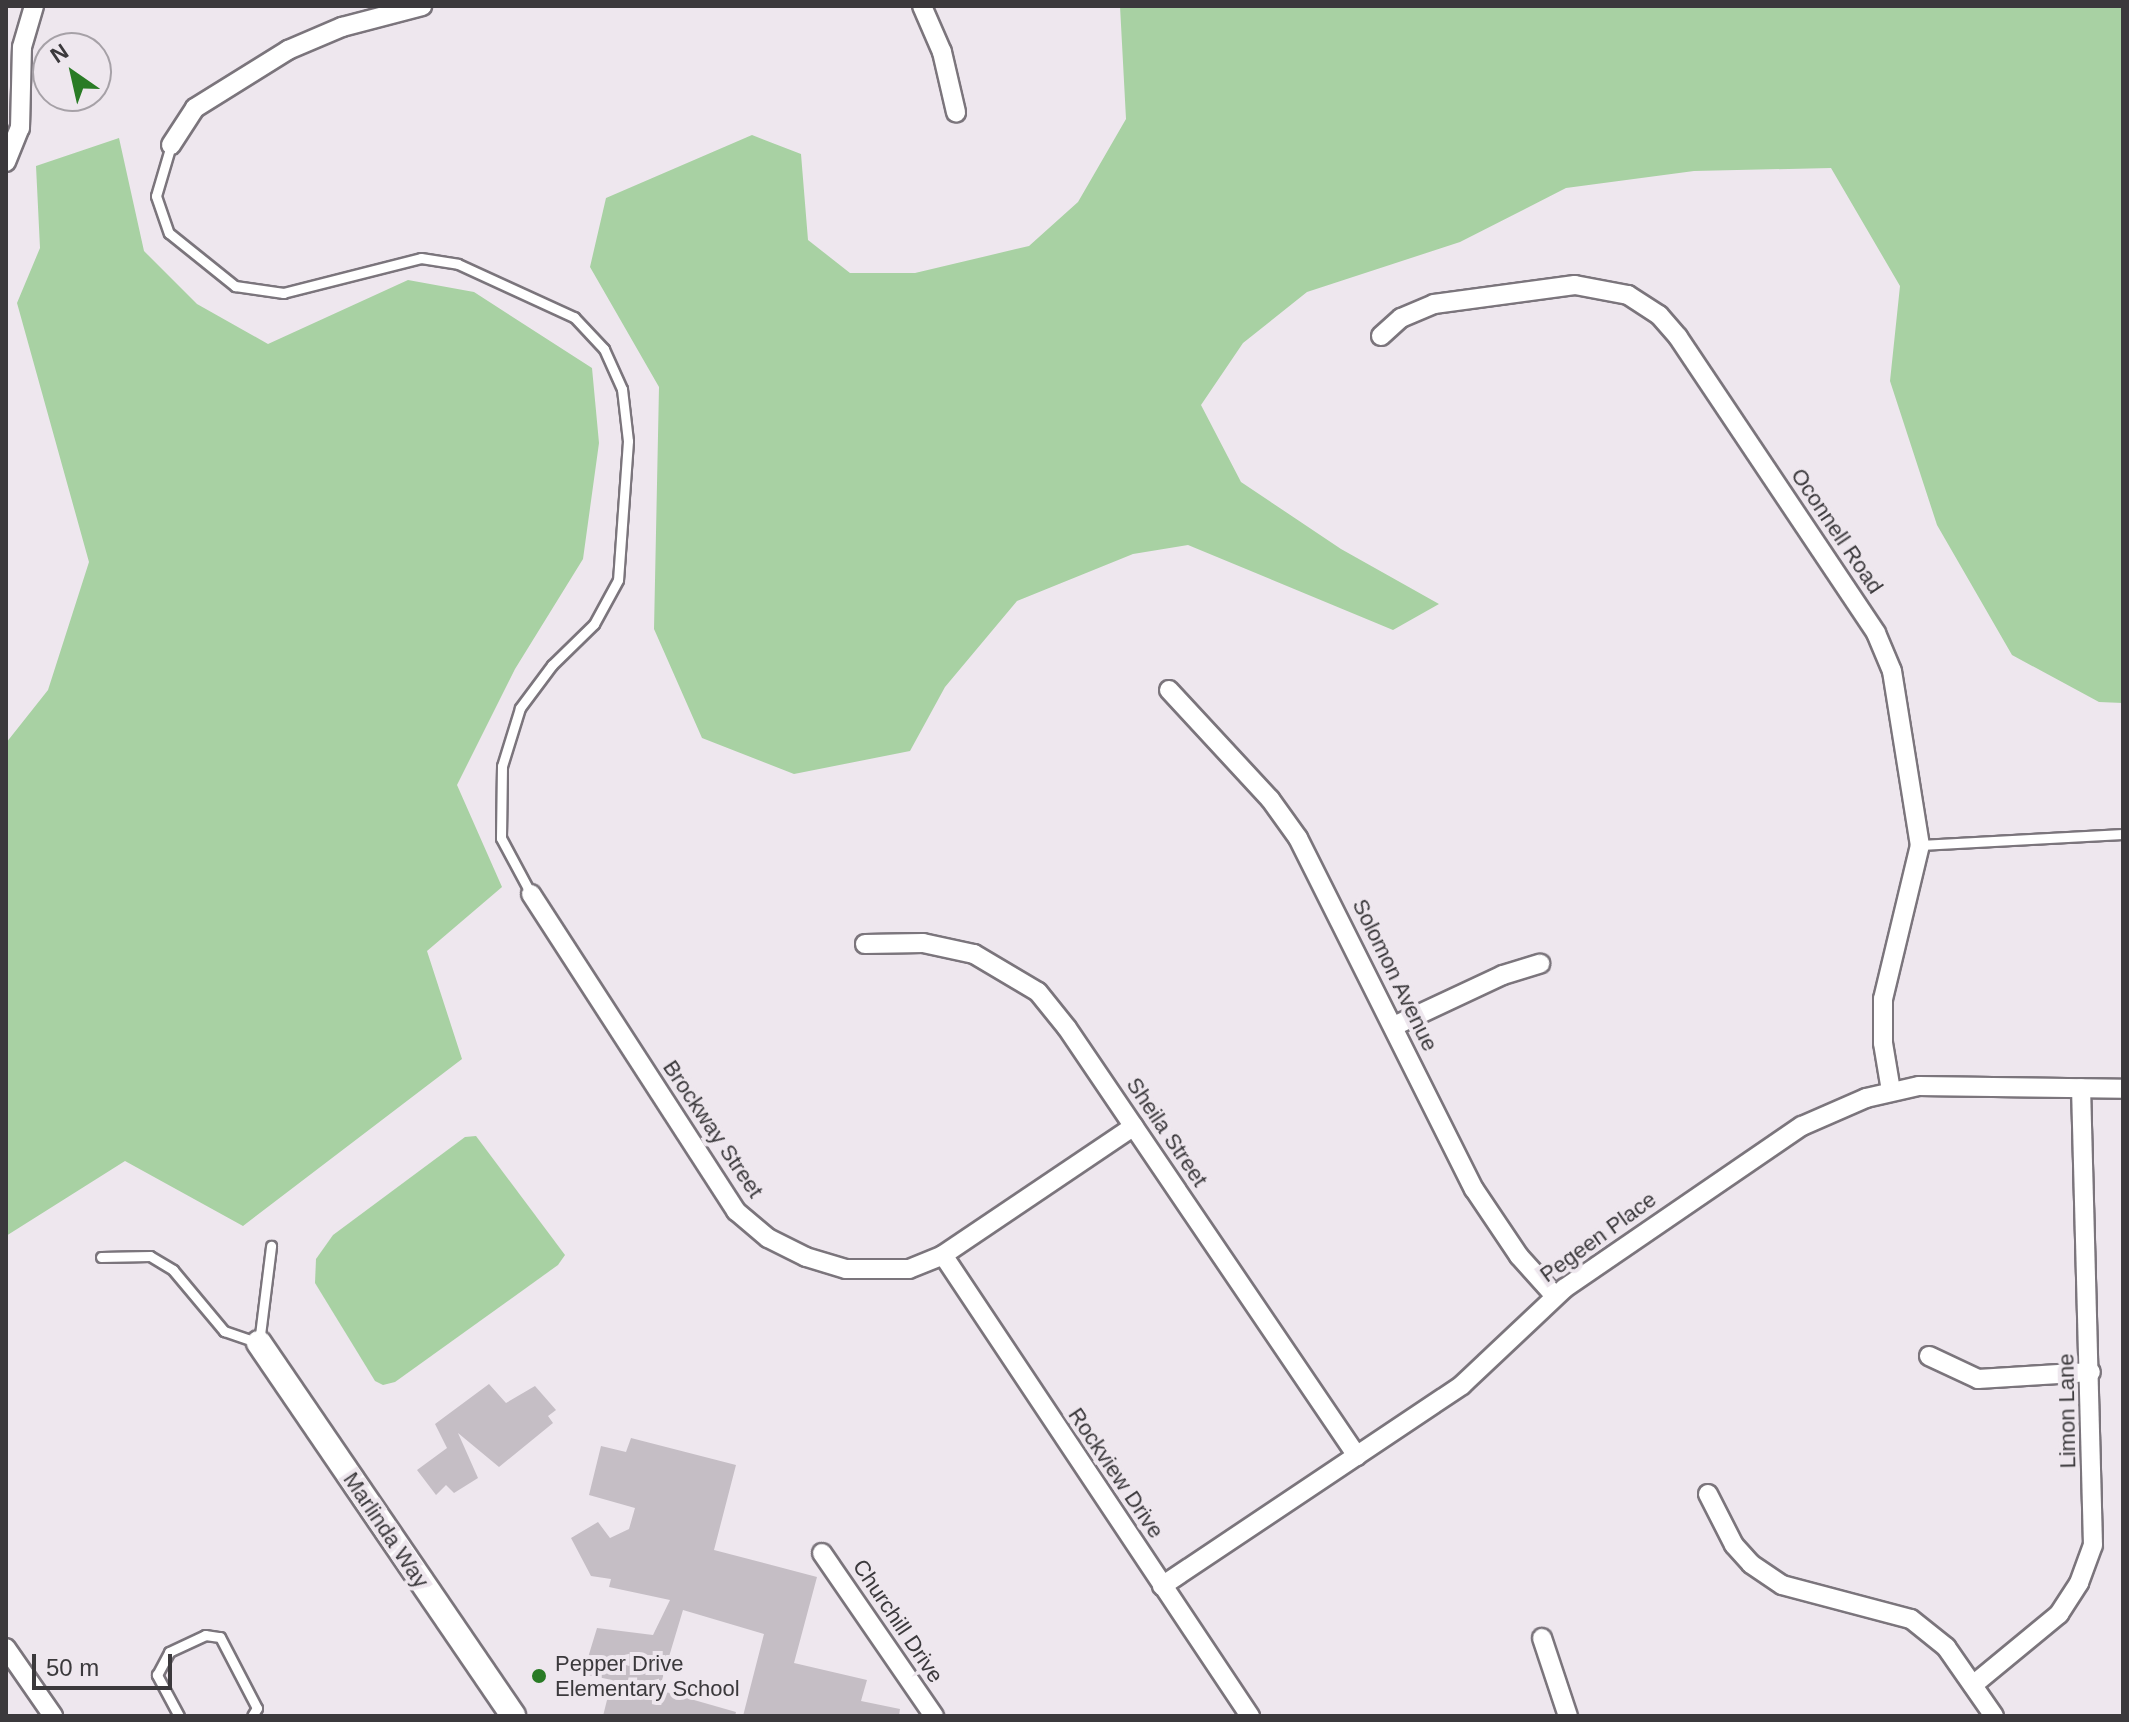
<!DOCTYPE html>
<style>
body{margin:0}
#map{position:relative;width:2129px;height:1722px;overflow:hidden;background:#eee7ee;font-family:Helvetica,sans-serif}
div>[style]{position:absolute}
.green>*{inset:0;background:#a8d1a3}
.building>*{inset:0;background:#c5bec5}
.roads{filter:drop-shadow(2px 0 #7b757c) drop-shadow(-2px 0 #7b757c) drop-shadow(0 2px #7b757c) drop-shadow(0 -2px #7b757c)}
.lane>*{height:9px;margin:-4.5px;padding:0 4.5px;transform-origin:4.5px;border-radius:4.5px;background:#fff}
.street>*{height:18px;margin:-9px;padding:0 9px;transform-origin:9px;border-radius:9px;background:#fff}
.secondary>*{height:24px;margin:-12px;padding:0 12px;transform-origin:12px;border-radius:12px;background:#fff}
.dots>*{width:22px;height:22px;translate:-50% -50%;box-sizing:border-box;border:4px solid #eee7ee;border-radius:50%}
span{translate:-50% -50%;white-space:nowrap;text-align:center;line-height:1.15;-webkit-text-stroke:8px #eee7ee;paint-order:stroke}
.street-label{font-size:22px;color:#3b393c}
.poi-label{font-size:22px;color:#3b393c}
.left{translate:0 -50%;text-align:left}
.frame{position:absolute;inset:0;border:8px solid #3b393c;pointer-events:none}
.north{position:absolute;left:32px;top:32px;width:80px;height:80px;box-sizing:border-box;background:#eee7ee;border:2px solid #a6a1a7;border-radius:50%;rotate:326deg;font-size:22px;font-weight:700;line-height:32px;text-align:center;color:#3b393c}
.north::after{content:'';display:block;margin:auto;width:28px;height:36px;background:#297b25;clip-path:polygon(50% 0,100% 100%,50% 72%,0 100%)}
.scale{position:absolute;left:32px;top:1654px;width:140px;height:36px;box-sizing:border-box;border:4px solid #3b393c;border-top:0;padding-left:10px;font-size:24px;line-height:28px;white-space:nowrap;color:#3b393c;-webkit-text-stroke:6px #eee7ee;paint-order:stroke}
</style>
<div id="map">
<div class="green">
<i style="clip-path:polygon(1120px 6px,2123px 6px,2123px 703px,2099px 702px,2012px 655px,1937px 525px,1890px 381px,1900px 286px,1831px 168px,1694px 171px,1566px 188px,1460px 242px,1307px 292px,1243px 343px,1201px 405px,1241px 482px,1341px 549px,1439px 604px,1393px 630px,1188px 545px,1133px 554px,1017px 601px,945px 687px,910px 751px,794px 774px,702px 738px,654px 629px,659px 387px,590px 267px,606px 198px,752px 135px,801px 154px,808px 240px,850px 273px,915px 273px,1029px 246px,1078px 202px,1126px 119px)"></i>
<i style="clip-path:polygon(119px 138px,144px 251px,197px 304px,268px 344px,408px 280px,474px 292px,592px 368px,599px 443px,583px 559px,515px 669px,457px 785px,502px 887px,427px 951px,462px 1059px,243px 1226px,125px 1161px,6px 1236px,6px 743px,48px 690px,89px 562px,17px 303px,40px 248px,36px 166px)"></i>
<i style="clip-path:polygon(476px 1136px,565px 1255px,558px 1265px,395px 1382px,383px 1385px,375px 1381px,315px 1283px,316px 1259px,333px 1235px,465px 1137px)"></i>
</div>
<div class="building">
<i style="clip-path:polygon(489px 1384px,506px 1403px,535px 1386px,556px 1410px,548px 1416px,553px 1423px,499px 1467px,458px 1433px,478px 1478px,454px 1493px,446px 1485px,436px 1495px,417px 1470px,447px 1448px,435px 1424px)"></i>
<i style="clip-path:polygon(631px 1438px,736px 1465px,714px 1550px,817px 1577px,794px 1663px,867px 1680px,861px 1701px,900px 1709px,899px 1716px,743px 1716px,764px 1634px,683px 1610px,659px 1690px,736px 1712px,735px 1716px,603px 1716px,612px 1680px,583px 1674px,597px 1628px,653px 1635px,670px 1600px,609px 1587px,611px 1579px,591px 1576px,571px 1538px,598px 1522px,610px 1538px,629px 1529px,635px 1508px,589px 1495px,601px 1446px,626px 1452px)"></i>
</div>
<div class="roads">
<div class="lane">
<i style="left:171px;top:145px;width:53px;rotate:106.4deg"></i>
<i style="left:156px;top:196px;width:39px;rotate:71deg"></i>
<i style="left:169px;top:233px;width:85px;rotate:38.8deg"></i>
<i style="left:235px;top:286px;width:49px;rotate:8.3deg"></i>
<i style="left:283px;top:293px;width:142px;rotate:-14.2deg"></i>
<i style="left:421px;top:258px;width:37px;rotate:9deg"></i>
<i style="left:458px;top:264px;width:128px;rotate:24.6deg"></i>
<i style="left:574px;top:317px;width:44px;rotate:46.8deg"></i>
<i style="left:604px;top:349px;width:44px;rotate:65.8deg"></i>
<i style="left:622px;top:389px;width:52px;rotate:83.4deg"></i>
<i style="left:628px;top:441px;width:139px;rotate:94.1deg"></i>
<i style="left:618px;top:580px;width:50px;rotate:118.6deg"></i>
<i style="left:594px;top:624px;width:59px;rotate:135.7deg"></i>
<i style="left:552px;top:665px;width:54px;rotate:126.7deg"></i>
<i style="left:520px;top:708px;width:61px;rotate:107.2deg"></i>
<i style="left:502px;top:766px;width:72px;rotate:90.8deg"></i>
<i style="left:501px;top:838px;width:64px;rotate:61.8deg"></i>
<i style="left:1920px;top:845px;width:203px;rotate:-3.1deg"></i>
<i style="left:101px;top:1257px;width:49px;rotate:-1.2deg"></i>
<i style="left:150px;top:1256px;width:27px;rotate:31deg"></i>
<i style="left:173px;top:1270px;width:80px;rotate:50.1deg"></i>
<i style="left:224px;top:1331px;width:37px;rotate:19deg"></i>
<i style="left:259px;top:1343px;width:98px;rotate:-82.9deg"></i>
<i style="left:179px;top:1716px;width:47px;rotate:-118.2deg"></i>
<i style="left:157px;top:1675px;width:26px;rotate:-62deg"></i>
<i style="left:169px;top:1652px;width:40px;rotate:-25deg"></i>
<i style="left:205px;top:1635px;width:15px;rotate:8deg"></i>
<i style="left:220px;top:1637px;width:80px;rotate:62.5deg"></i>
<i style="left:257px;top:1708px;width:9px;rotate:122deg"></i>
</div>
<div class="street">
<i style="left:922px;top:6px;width:50px;rotate:66.5deg"></i>
<i style="left:942px;top:52px;width:62px;rotate:76.9deg"></i>
<i style="left:171px;top:145px;width:44px;rotate:-57deg"></i>
<i style="left:195px;top:108px;width:110px;rotate:-31.9deg"></i>
<i style="left:288px;top:50px;width:59px;rotate:-23.1deg"></i>
<i style="left:342px;top:27px;width:83px;rotate:-14.7deg"></i>
<i style="left:6px;top:162px;width:37px;rotate:-68deg"></i>
<i style="left:20px;top:128px;width:81px;rotate:-88.6deg"></i>
<i style="left:22px;top:47px;width:43px;rotate:-73.7deg"></i>
<i style="left:1381px;top:336px;width:27px;rotate:-42deg"></i>
<i style="left:1401px;top:318px;width:36px;rotate:-23deg"></i>
<i style="left:1434px;top:304px;width:142px;rotate:-7.7deg"></i>
<i style="left:1575px;top:285px;width:54px;rotate:10.7deg"></i>
<i style="left:1628px;top:295px;width:37px;rotate:33deg"></i>
<i style="left:1659px;top:315px;width:29px;rotate:49deg"></i>
<i style="left:1678px;top:337px;width:356px;rotate:56.2deg"></i>
<i style="left:1876px;top:633px;width:41px;rotate:67.2deg"></i>
<i style="left:1892px;top:671px;width:176px;rotate:80.9deg"></i>
<i style="left:1920px;top:845px;width:158px;rotate:103.5deg"></i>
<i style="left:1883px;top:999px;width:44px;rotate:90deg"></i>
<i style="left:1883px;top:1043px;width:49px;rotate:80.5deg"></i>
<i style="left:1169px;top:690px;width:149px;rotate:47.2deg"></i>
<i style="left:1270px;top:799px;width:48px;rotate:54.3deg"></i>
<i style="left:1298px;top:838px;width:393px;rotate:63.4deg"></i>
<i style="left:1474px;top:1189px;width:81px;rotate:56.1deg"></i>
<i style="left:1519px;top:1256px;width:54px;rotate:48deg"></i>
<i style="left:531px;top:894px;width:378px;rotate:57.1deg"></i>
<i style="left:736px;top:1211px;width:42px;rotate:40.2deg"></i>
<i style="left:768px;top:1238px;width:42px;rotate:26.6deg"></i>
<i style="left:806px;top:1257px;width:42px;rotate:16.7deg"></i>
<i style="left:846px;top:1269px;width:63px"></i>
<i style="left:909px;top:1269px;width:37px;rotate:-22deg"></i>
<i style="left:943px;top:1255px;width:230px;rotate:-34deg"></i>
<i style="left:865px;top:944px;width:58px;rotate:-1deg"></i>
<i style="left:923px;top:943px;width:52px;rotate:12.2deg"></i>
<i style="left:974px;top:954px;width:74px;rotate:30.7deg"></i>
<i style="left:1038px;top:992px;width:46px;rotate:51.1deg"></i>
<i style="left:1067px;top:1028px;width:517px;rotate:55.88deg"></i>
<i style="left:1394px;top:1026px;width:120px;rotate:-25.1deg"></i>
<i style="left:1503px;top:975px;width:39px;rotate:-17deg"></i>
<i style="left:943px;top:1255px;width:554px;rotate:56.34deg"></i>
<i style="left:1929px;top:1356px;width:54px;rotate:25.1deg"></i>
<i style="left:1978px;top:1379px;width:113px;rotate:-3.5deg"></i>
<i style="left:1708px;top:1494px;width:57px;rotate:63deg"></i>
<i style="left:1734px;top:1545px;width:25px;rotate:48deg"></i>
<i style="left:1751px;top:1564px;width:37px;rotate:34deg"></i>
<i style="left:1782px;top:1585px;width:133px;rotate:14.8deg"></i>
<i style="left:1911px;top:1619px;width:45px;rotate:38.7deg"></i>
<i style="left:1946px;top:1647px;width:84px;rotate:55.2deg"></i>
<i style="left:822px;top:1553px;width:198px;rotate:55.5deg"></i>
<i style="left:1162px;top:1586px;width:361px;rotate:-33.8deg"></i>
<i style="left:1462px;top:1385px;width:141px;rotate:-43.3deg"></i>
<i style="left:1565px;top:1288px;width:287px;rotate:-34.4deg"></i>
<i style="left:1802px;top:1126px;width:70px;rotate:-23.6deg"></i>
<i style="left:1866px;top:1098px;width:54px;rotate:-12.8deg"></i>
<i style="left:1919px;top:1086px;width:204px;rotate:0.8deg"></i>
<i style="left:1542px;top:1638px;width:82px;rotate:71.6deg"></i>
<i style="left:6px;top:1648px;width:83px;rotate:55.3deg"></i>
<i style="left:1973px;top:1685px;width:112px;rotate:-39.5deg"></i>
<i style="left:2059px;top:1614px;width:37px;rotate:-57deg"></i>
<i style="left:2079px;top:1583px;width:40px;rotate:-69.8deg"></i>
<i style="left:2093px;top:1545px;width:457px;rotate:-91.5deg"></i>
</div>
<div class="secondary">
<i style="left:259px;top:1343px;width:451px;rotate:55.7deg"></i>
</div>
</div>
<div class="dots">
<i style="left:539px;top:1676px;background:#297b25"></i>
</div>
<div class="street-label">
<span style="left:1837px;top:531px;rotate:56deg">Oconnell Road</span>
<span style="left:1395px;top:975px;rotate:64deg">Solomon Avenue</span>
<span style="left:713px;top:1129px;rotate:56deg">Brockway Street</span>
<span style="left:1167px;top:1132px;rotate:56deg">Sheila Street</span>
<span style="left:1598px;top:1237px;rotate:-36deg">Pegeen Place</span>
<span style="left:2067px;top:1411px;rotate:-91deg">Limon Lane</span>
<span style="left:1116px;top:1473px;rotate:56deg">Rockview Drive</span>
<span style="left:386px;top:1530px;rotate:56deg">Marlinda Way</span>
<span style="left:898px;top:1621px;rotate:56deg">Churchill Drive</span>
</div>
<div class="poi-label">
<span class="left" style="left:555px;top:1676px">Pepper Drive<br>Elementary School</span>
</div>
<div class="frame"></div>
<div class="north">N</div>
<div class="scale">50 m</div>
</div>
